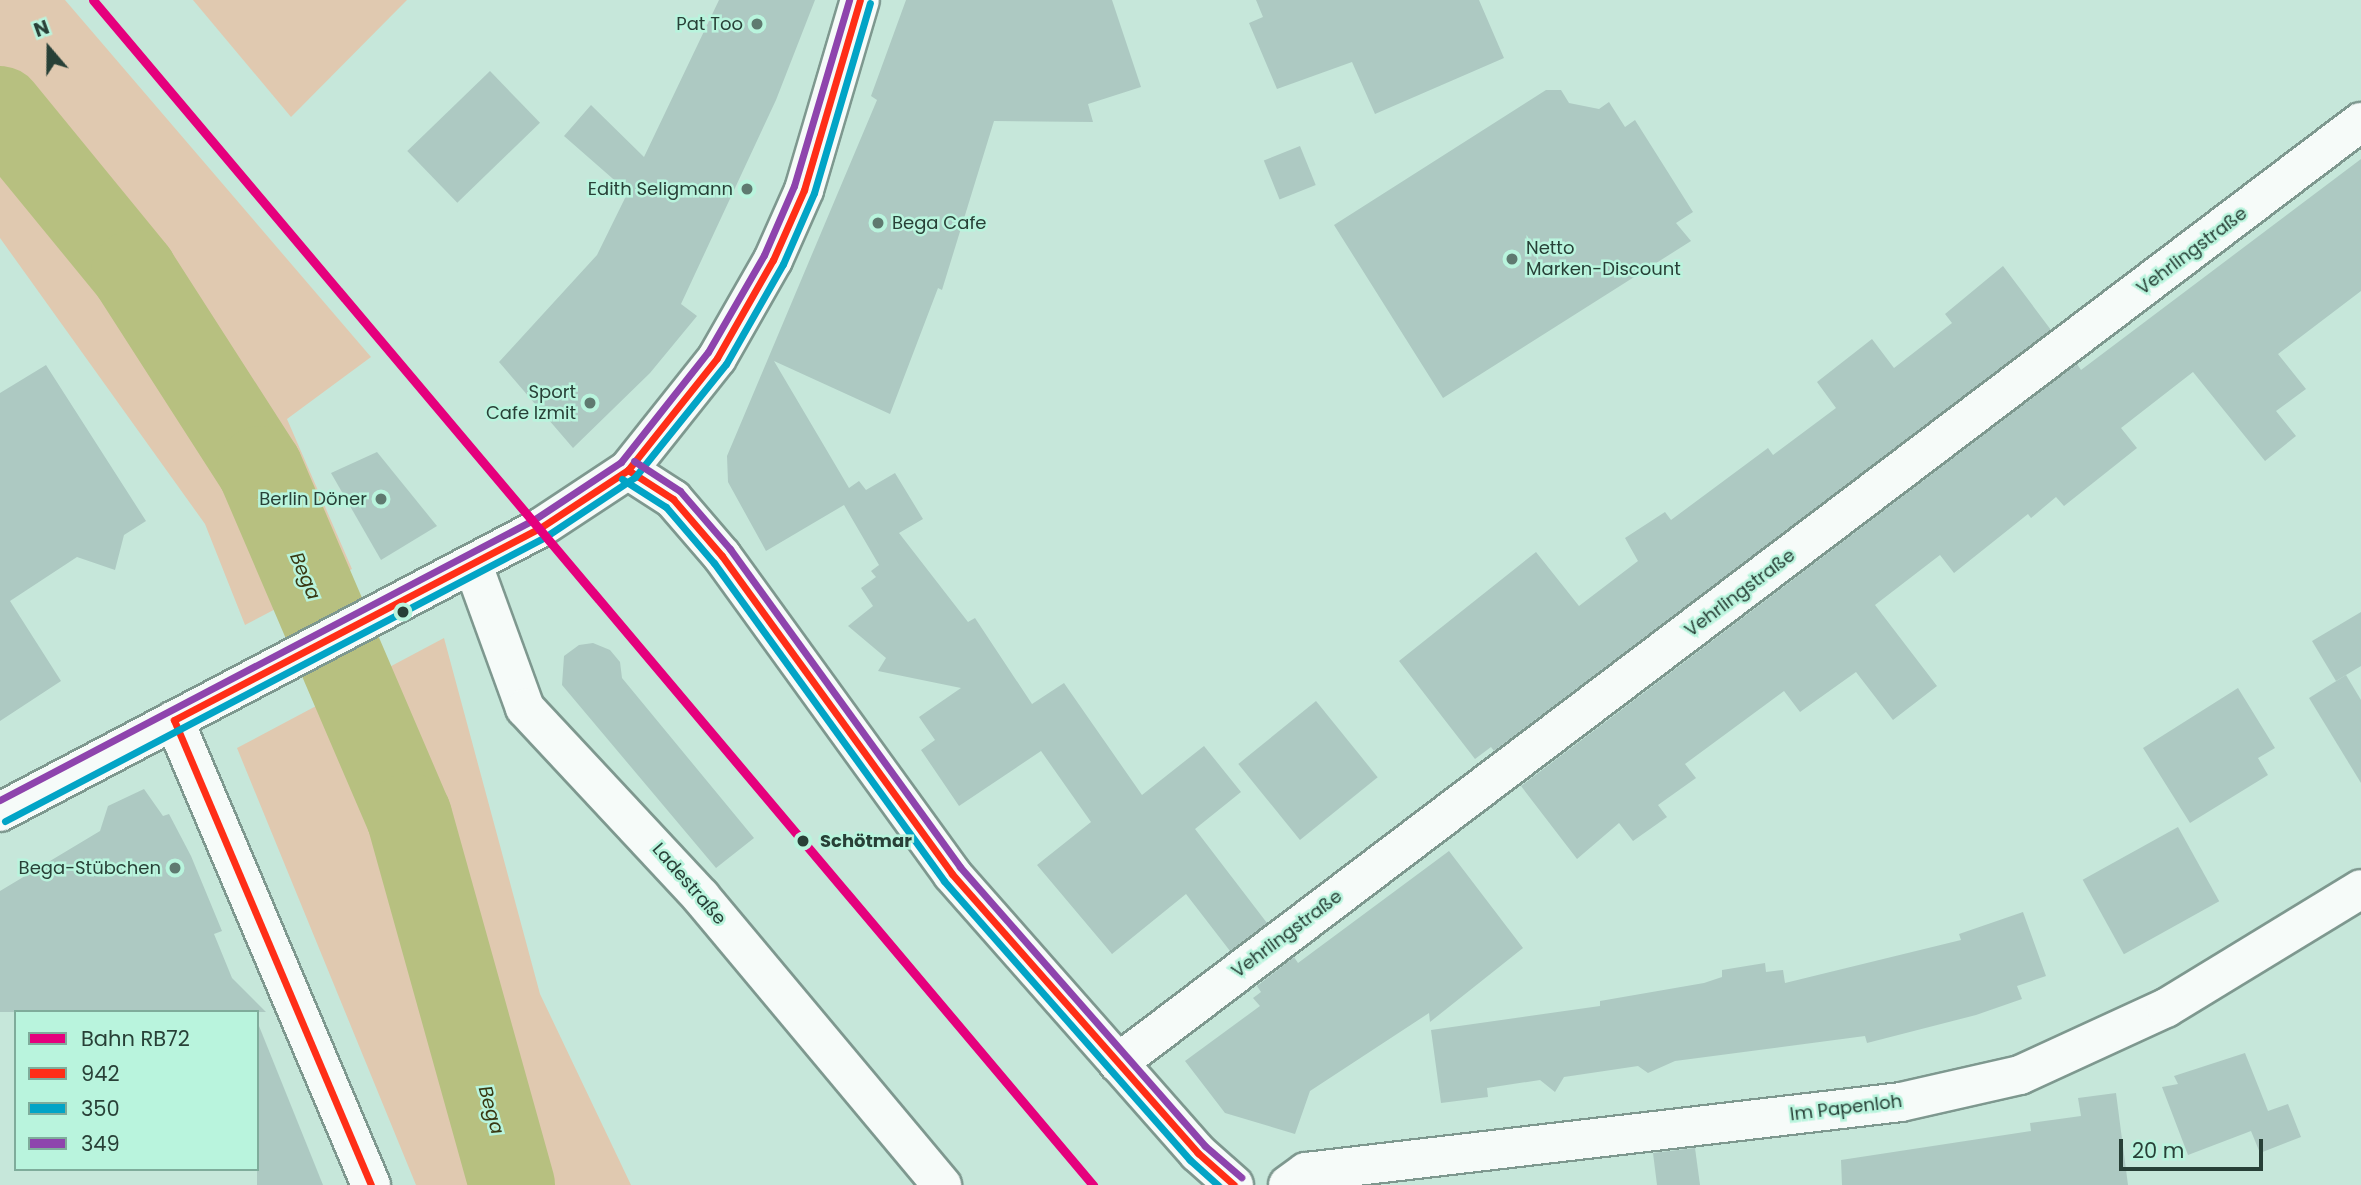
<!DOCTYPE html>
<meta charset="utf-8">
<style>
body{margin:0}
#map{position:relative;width:2361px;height:1185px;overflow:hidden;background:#c6e7da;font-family:Poppins,sans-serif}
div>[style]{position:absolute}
.green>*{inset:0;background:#e0c9b0}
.river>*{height:86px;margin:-43px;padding:0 43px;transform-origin:43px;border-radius:43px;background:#b7c080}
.building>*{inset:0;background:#adc9c2;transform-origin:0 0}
.roads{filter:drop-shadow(2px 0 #7e988f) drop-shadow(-2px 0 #7e988f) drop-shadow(0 2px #7e988f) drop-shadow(0 -2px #7e988f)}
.minor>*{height:38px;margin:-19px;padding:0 19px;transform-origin:19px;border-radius:19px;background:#f6fbf9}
.tertiary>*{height:38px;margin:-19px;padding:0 19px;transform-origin:19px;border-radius:19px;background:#f6fbf9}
.bus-1>*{height:7px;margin:-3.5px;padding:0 3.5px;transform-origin:3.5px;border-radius:3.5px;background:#ff2e17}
.bus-2>*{height:7px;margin:-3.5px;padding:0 3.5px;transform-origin:3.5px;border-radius:3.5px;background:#02a4c6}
.bus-3>*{height:7px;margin:-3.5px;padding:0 3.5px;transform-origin:3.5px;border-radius:3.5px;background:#8e44ad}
.rail-1>*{height:9px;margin:-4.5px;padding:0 4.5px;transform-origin:4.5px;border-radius:4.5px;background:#e5007d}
.dots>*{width:19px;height:19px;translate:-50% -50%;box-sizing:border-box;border:4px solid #b9f4dd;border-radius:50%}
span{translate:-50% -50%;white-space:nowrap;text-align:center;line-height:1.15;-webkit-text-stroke:5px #b9f4dd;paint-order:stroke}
.poi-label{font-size:18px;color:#284037}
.right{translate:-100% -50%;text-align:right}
.left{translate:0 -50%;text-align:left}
.street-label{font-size:18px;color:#284037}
.stop-label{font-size:18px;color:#284037;font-weight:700}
.water-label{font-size:19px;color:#393813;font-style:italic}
.legend{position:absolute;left:14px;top:1010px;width:245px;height:161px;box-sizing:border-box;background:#b9f4dd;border:2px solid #7fac9b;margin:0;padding:9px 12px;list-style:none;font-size:21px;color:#284037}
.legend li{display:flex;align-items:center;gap:14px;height:35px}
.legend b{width:35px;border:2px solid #7fac9b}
.north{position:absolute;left:14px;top:14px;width:70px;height:70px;-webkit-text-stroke:5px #b9f4dd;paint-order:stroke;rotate:340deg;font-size:19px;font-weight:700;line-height:28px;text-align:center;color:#284037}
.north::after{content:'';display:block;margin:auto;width:24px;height:32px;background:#284037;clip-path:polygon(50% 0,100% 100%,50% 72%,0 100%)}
.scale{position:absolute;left:2119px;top:1139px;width:144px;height:32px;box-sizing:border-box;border:4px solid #284037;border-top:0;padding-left:9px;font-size:21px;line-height:24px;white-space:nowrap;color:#284037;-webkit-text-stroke:5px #b9f4dd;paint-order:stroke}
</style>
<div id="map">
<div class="green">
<i style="clip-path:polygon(0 0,65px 0,371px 357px,287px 419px,352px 569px,245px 625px,205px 524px,0 238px)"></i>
<i style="clip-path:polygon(193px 0,407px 0,291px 117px)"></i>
<i style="clip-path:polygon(444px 638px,540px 994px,631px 1185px,416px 1185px,237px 748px)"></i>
</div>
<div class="river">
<i style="left:0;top:109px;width:212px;rotate:50.7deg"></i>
<i style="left:134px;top:273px;width:233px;rotate:57.3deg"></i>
<i style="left:260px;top:469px;width:378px;rotate:66.8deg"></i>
<i style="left:409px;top:816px;width:383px;rotate:74.4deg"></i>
</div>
<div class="building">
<i style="clip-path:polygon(719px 0,815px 0,776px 100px,681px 304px,697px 316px,650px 373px,573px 448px,499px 362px,597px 255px,628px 192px,564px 136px,591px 105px,644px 157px)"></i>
<i style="clip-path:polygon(906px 0,1112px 0,1141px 87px,1088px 104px,1093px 122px,994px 121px,942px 290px,938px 288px,890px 414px,774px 361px,849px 488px,859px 481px,866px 490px,895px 473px,923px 519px,899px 533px,968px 622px,975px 618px,1032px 704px,1064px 683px,1142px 795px,1204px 746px,1241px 792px,1195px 829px,1267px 923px,1230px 951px,1186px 894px,1112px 954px,1037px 865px,1091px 822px,1041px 751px,959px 806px,921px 750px,935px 740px,919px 717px,961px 688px,878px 671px,886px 658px,848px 626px,873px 606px,861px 588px,876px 577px,871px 571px,879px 565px,844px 505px,766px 551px,728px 482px,727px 456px,877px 100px,871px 96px)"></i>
<i style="clip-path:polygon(1256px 0,1479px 0,1504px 58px,1375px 114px,1352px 62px,1277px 89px,1249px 23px,1263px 17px)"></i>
<i style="left:490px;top:71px;width:72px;height:115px;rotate:46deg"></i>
<i style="clip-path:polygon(1546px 90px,1561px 90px,1569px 103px,1599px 109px,1609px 102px,1625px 127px,1635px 120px,1693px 212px,1676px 223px,1691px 241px,1443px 398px,1334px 225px)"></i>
<i style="left:1300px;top:146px;width:42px;height:39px;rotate:68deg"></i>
<i style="clip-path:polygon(2361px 159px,2361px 291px,2278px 354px,2306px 389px,2276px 411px,2296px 436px,2265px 461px,2193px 372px,2121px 428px,2137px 448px,2064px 506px,2056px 497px,2031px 518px,2028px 514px,1954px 573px,1940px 555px,1875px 605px,1937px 686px,1893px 720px,1856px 672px,1800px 712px,1784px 691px,1685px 764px,1696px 778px,1658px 805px,1667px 817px,1633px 841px,1619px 823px,1577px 859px,1521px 786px,2077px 364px,2081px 370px)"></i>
<i style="clip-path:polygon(2003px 266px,2051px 330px,1494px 751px,1491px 747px,1475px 759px,1399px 661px,1536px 552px,1579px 606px,1638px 561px,1625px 538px,1665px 512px,1671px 520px,1768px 448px,1773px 455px,1836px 408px,1817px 382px,1872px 339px,1894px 368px,1952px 323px,1945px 314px)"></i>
<i style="clip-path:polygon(46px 365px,146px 521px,124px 535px,115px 570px,77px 557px,10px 601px,61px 681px,0 721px,0 393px)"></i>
<i style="clip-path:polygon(377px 452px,437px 526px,381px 560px,331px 473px)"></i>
<i style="clip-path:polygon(2361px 612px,2361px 666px,2336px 681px,2312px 641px)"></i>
<i style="clip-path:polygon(593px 643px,610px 650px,620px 662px,622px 678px,754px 838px,716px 868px,562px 685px,564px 656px,579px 645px)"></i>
<i style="clip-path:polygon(2346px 675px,2361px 700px,2361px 783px,2309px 698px)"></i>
<i style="clip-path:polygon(2238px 688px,2275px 748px,2258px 758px,2268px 775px,2190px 823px,2143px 748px)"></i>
<i style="left:1316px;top:701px;width:98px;height:100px;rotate:51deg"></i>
<i style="clip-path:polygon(144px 789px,163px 816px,169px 814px,191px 856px,222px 931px,214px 934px,232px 978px,266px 1012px,0 1012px,0 891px,100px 831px,108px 806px)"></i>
<i style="left:2178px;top:827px;width:85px;height:109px;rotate:61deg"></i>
<i style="clip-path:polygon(1449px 851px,1523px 948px,1430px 1022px,1429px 1013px,1310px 1091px,1295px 1134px,1225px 1113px,1185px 1061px,1260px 1006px,1253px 998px,1261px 992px,1257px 986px,1294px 957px,1298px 963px)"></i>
<i style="clip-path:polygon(2023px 912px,2046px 976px,2017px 986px,2022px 999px,1976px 1015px,1867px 1043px,1865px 1036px,1675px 1061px,1648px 1073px,1638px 1066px,1564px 1077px,1555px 1092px,1540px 1080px,1487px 1088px,1488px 1097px,1441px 1103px,1431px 1030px,1600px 1006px,1600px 1001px,1704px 983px,1722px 977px,1722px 970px,1765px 963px,1766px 972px,1783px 970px,1785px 983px,1961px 940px,1959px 934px)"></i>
<i style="clip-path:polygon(257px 1026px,259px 1026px,323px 1185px,257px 1185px)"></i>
<i style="clip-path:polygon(2245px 1053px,2268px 1111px,2288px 1104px,2301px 1137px,2260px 1153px,2251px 1131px,2188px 1155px,2162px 1087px,2178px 1084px,2174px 1076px)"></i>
<i style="clip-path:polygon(2116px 1093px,2128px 1185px,1842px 1185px,1841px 1160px,2031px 1131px,2030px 1123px,2081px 1116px,2078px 1098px)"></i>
<i style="clip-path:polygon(1695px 1148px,1700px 1185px,1657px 1185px,1653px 1153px)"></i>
</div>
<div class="roads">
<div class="minor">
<i style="left:628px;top:470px;width:143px;rotate:-51.5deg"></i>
<i style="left:717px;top:358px;width:113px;rotate:-60.3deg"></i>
<i style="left:773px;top:260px;width:77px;rotate:-66.1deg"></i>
<i style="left:804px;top:190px;width:198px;rotate:-73.6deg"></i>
<i style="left:473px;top:565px;width:152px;rotate:70deg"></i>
<i style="left:525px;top:708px;width:258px;rotate:47deg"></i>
<i style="left:701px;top:897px;width:376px;rotate:50.1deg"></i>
<i style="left:174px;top:720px;width:505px;rotate:67.04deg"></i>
<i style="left:1118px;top:1063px;width:1559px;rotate:-37.13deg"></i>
<i style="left:1288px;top:1185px;width:22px;rotate:-36deg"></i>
<i style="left:1306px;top:1172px;width:599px;rotate:-6.71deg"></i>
<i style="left:1901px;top:1102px;width:122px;rotate:-12.8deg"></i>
<i style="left:2020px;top:1075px;width:161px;rotate:-24.7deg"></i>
<i style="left:2166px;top:1008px;width:228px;rotate:-31.4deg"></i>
</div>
<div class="tertiary">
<i style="left:0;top:812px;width:610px;rotate:-27.74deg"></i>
<i style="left:540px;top:528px;width:105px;rotate:-33.4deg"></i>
<i style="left:628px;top:470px;width:54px;rotate:32.8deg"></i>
<i style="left:673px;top:499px;width:75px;rotate:49.3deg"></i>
<i style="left:722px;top:556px;width:392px;rotate:54.1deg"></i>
<i style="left:952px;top:874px;width:372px;rotate:48.6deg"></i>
<i style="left:1198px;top:1153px;width:48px;rotate:41.6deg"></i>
</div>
</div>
<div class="bus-1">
<i style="left:628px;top:470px;width:54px;rotate:32.8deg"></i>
<i style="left:673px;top:499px;width:75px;rotate:49.3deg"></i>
<i style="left:722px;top:556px;width:392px;rotate:54.1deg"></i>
<i style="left:952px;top:874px;width:372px;rotate:48.6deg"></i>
<i style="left:1198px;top:1153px;width:48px;rotate:41.6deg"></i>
<i style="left:174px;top:720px;width:413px;rotate:-27.7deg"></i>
<i style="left:540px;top:528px;width:105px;rotate:-33.4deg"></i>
<i style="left:628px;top:470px;width:143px;rotate:-51.5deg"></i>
<i style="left:717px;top:358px;width:113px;rotate:-60.3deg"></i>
<i style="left:773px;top:260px;width:77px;rotate:-66.1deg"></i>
<i style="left:804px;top:190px;width:198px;rotate:-73.6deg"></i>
<i style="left:174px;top:720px;width:505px;rotate:67.04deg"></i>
</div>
<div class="bus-2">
<i style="left:622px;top:479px;width:52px;rotate:32.5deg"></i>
<i style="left:666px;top:507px;width:74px;rotate:49.4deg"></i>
<i style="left:714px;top:563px;width:392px;rotate:54.1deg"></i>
<i style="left:944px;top:881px;width:372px;rotate:48.6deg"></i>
<i style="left:1190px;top:1160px;width:38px;rotate:42deg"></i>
<i style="left:5px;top:821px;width:610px;rotate:-27.74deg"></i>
<i style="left:545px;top:537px;width:108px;rotate:-33.7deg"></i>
<i style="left:635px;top:477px;width:145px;rotate:-51.2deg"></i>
<i style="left:726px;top:364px;width:115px;rotate:-60.3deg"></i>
<i style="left:783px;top:264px;width:77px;rotate:-66.4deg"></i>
<i style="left:814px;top:193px;width:198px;rotate:-73.6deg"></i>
</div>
<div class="bus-3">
<i style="left:634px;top:461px;width:55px;rotate:33.1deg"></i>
<i style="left:680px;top:491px;width:77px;rotate:49.2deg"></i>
<i style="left:730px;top:549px;width:392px;rotate:54.1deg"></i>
<i style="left:960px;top:867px;width:371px;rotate:48.7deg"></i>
<i style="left:1205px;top:1146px;width:48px;rotate:40.7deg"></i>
<i style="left:0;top:800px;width:604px;rotate:-27.71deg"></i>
<i style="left:535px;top:519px;width:103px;rotate:-33.5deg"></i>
<i style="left:621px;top:462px;width:140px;rotate:-51.7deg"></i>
<i style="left:708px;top:352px;width:112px;rotate:-60deg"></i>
<i style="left:764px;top:255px;width:75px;rotate:-66.5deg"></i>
<i style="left:794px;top:186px;width:194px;rotate:-73.5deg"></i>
</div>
<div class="rail-1">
<i style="left:93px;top:0;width:1551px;rotate:49.84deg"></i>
</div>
<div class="dots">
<i style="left:757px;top:24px;background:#5f7a70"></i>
<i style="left:747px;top:189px;background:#5f7a70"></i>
<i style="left:878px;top:223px;background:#5f7a70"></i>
<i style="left:1512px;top:259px;background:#5f7a70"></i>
<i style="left:590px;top:403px;background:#5f7a70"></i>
<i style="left:381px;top:499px;background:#5f7a70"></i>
<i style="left:403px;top:612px;background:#284037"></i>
<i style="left:803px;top:841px;background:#284037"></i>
<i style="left:175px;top:868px;background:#5f7a70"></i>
</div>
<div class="poi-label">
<span class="right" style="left:743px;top:24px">Pat Too</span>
<span class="right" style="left:733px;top:189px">Edith Seligmann</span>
<span class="left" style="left:892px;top:223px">Bega Cafe</span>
<span class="left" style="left:1526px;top:259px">Netto<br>Marken-Discount</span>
<span class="right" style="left:576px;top:403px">Sport<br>Cafe Izmit</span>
<span class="right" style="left:367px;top:499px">Berlin Döner</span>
<span class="right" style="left:161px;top:868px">Bega-Stübchen</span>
</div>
<div class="street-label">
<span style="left:2192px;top:251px;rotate:-37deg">Vehrlingstraße</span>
<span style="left:1740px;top:593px;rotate:-37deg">Vehrlingstraße</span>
<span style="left:689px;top:884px;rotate:49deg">Ladestraße</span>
<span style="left:1287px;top:934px;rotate:-37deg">Vehrlingstraße</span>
<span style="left:1846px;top:1108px;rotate:-7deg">Im Papenloh</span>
</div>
<div class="stop-label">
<span class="left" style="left:820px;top:841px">Schötmar</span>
</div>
<div class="water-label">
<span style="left:305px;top:576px;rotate:67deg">Bega</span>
<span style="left:491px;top:1110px;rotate:74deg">Bega</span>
</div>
<ul class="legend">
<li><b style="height:9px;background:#e5007d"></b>Bahn RB72</li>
<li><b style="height:9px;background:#ff2e17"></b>942</li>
<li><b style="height:9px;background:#02a4c6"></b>350</li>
<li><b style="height:9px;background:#8e44ad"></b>349</li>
</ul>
<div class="north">N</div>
<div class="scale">20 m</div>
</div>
